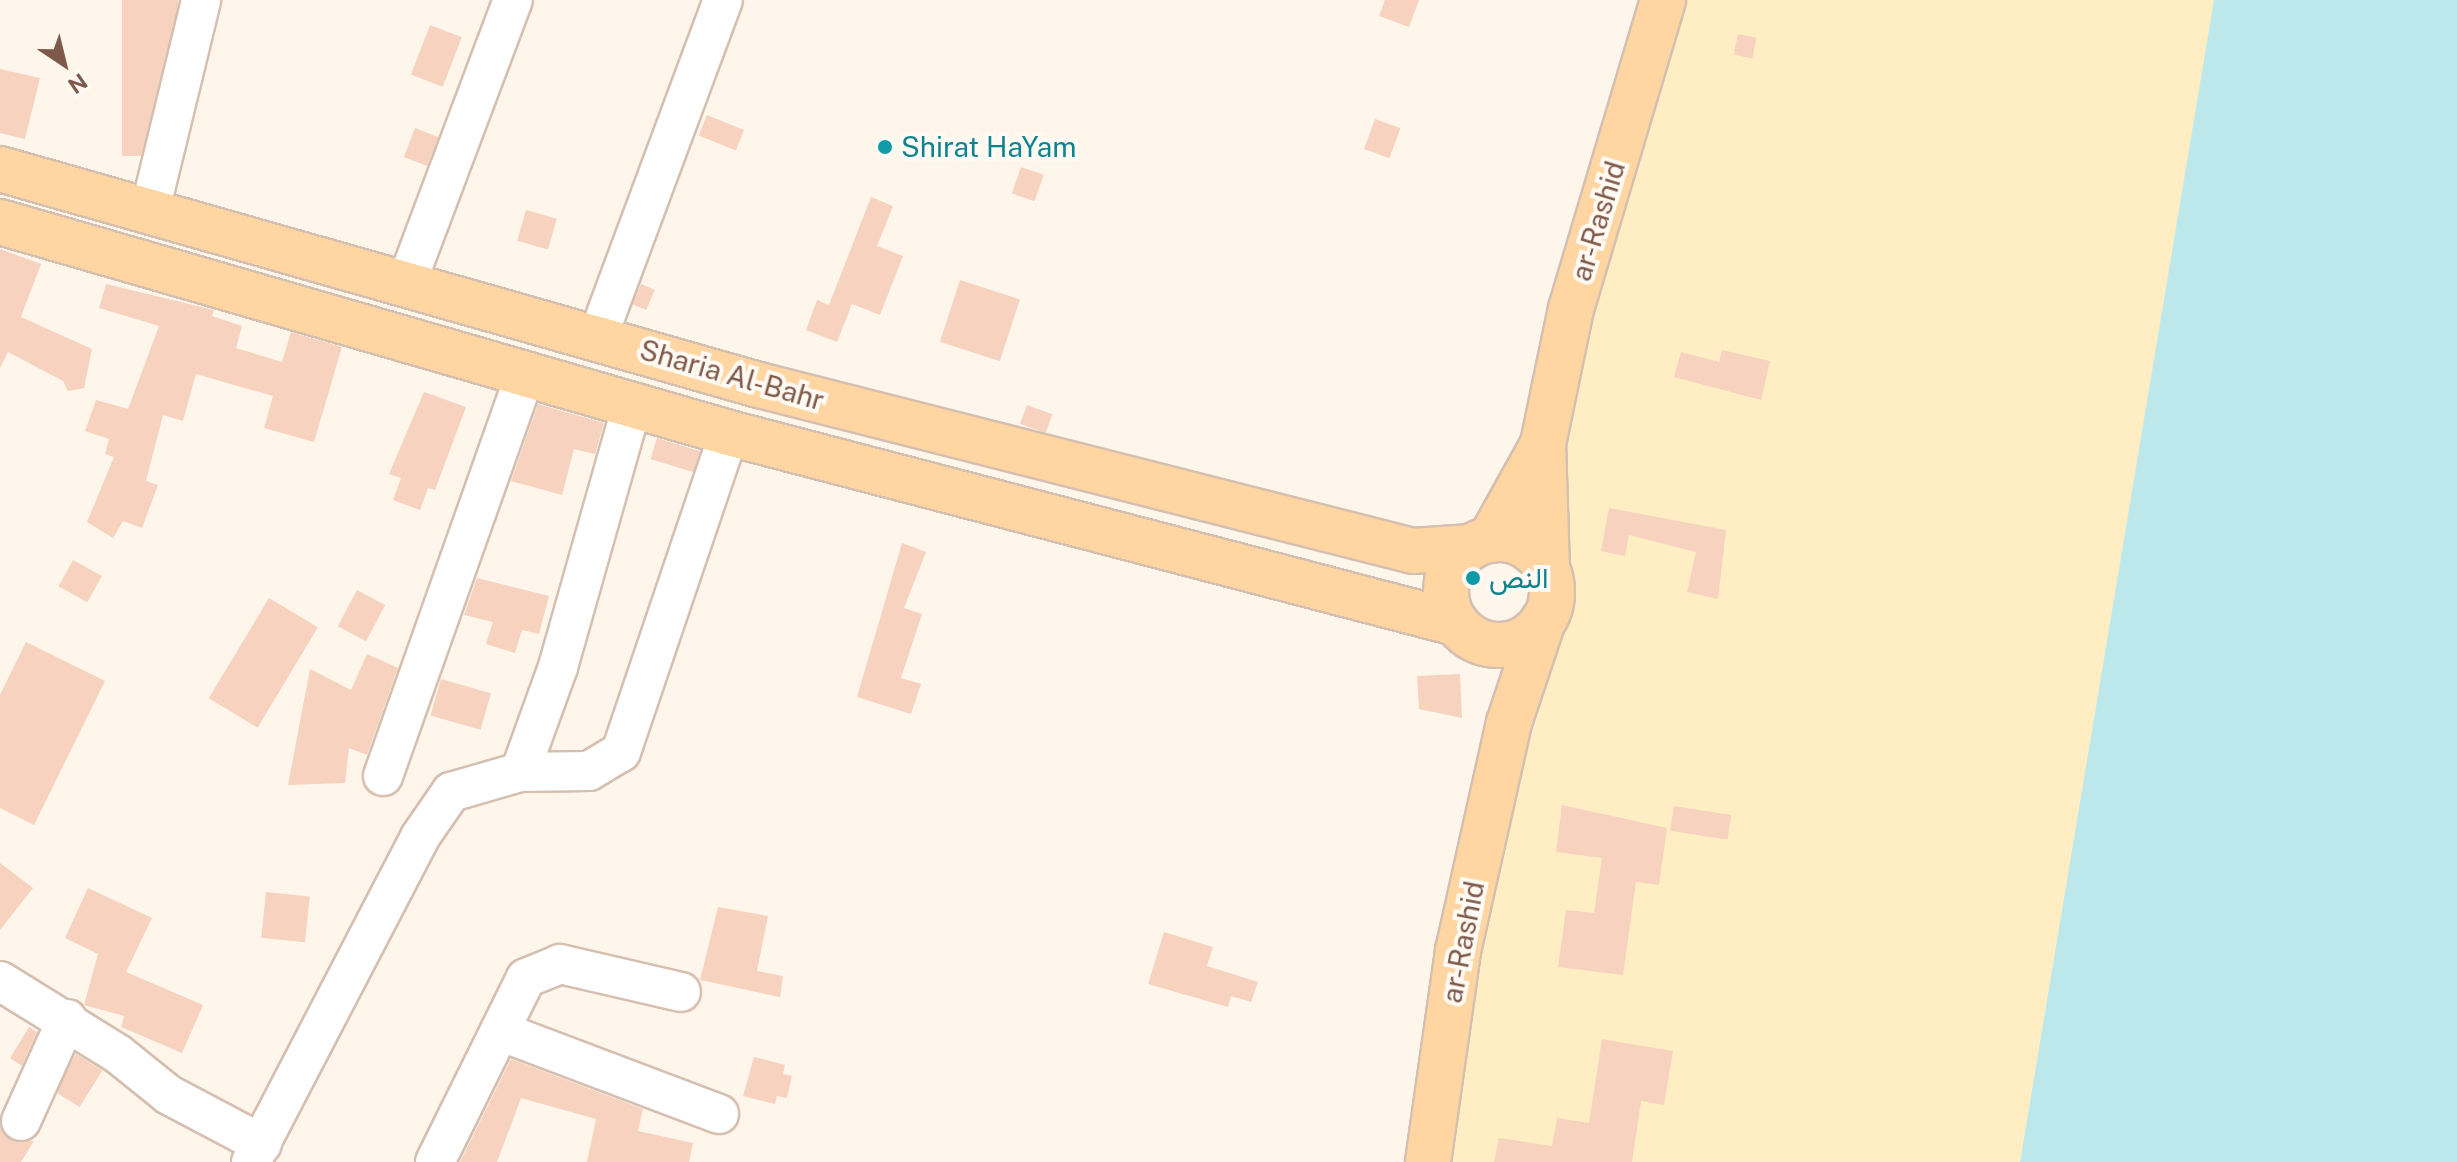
<!DOCTYPE html>
<meta charset="utf-8">
<style>
body{margin:0}
#map{position:relative;width:2457px;height:1162px;overflow:hidden;background:#fef6eb;font-family:"Public Sans",Vazirmatn,sans-serif}
div>[style]{position:absolute}
.sand>*{inset:0;background:#ffeec4}
.water>*{inset:0;background:#bce7eb}
.building>*{inset:0;background:#f7d2bf;transform-origin:0 0}
.roads{filter:drop-shadow(2px 0 #d5bfb0) drop-shadow(-2px 0 #d5bfb0) drop-shadow(0 2px #d5bfb0) drop-shadow(0 -2px #d5bfb0)}
.minor>*{height:38px;margin:-19px;padding:0 19px;transform-origin:19px;border-radius:19px;background:#fff}
.major>*{height:44px;margin:-22px;padding:0 22px;transform-origin:22px;border-radius:22px;background:#ffd6a1}
.major>.ring{margin:-22px;padding:0;box-sizing:content-box;background:none;border:44px solid #ffd6a1;border-radius:50%}
.dots>*{width:22px;height:22px;translate:-50% -50%;box-sizing:border-box;border:4px solid #fffaf3;border-radius:50%}
span{translate:-50% -50%;white-space:nowrap;text-align:center;line-height:1.15;-webkit-text-stroke:8px #fffaf3;paint-order:stroke}
.culture-label{font-size:28px;color:#0d838f}
.left{translate:0 -50%;text-align:left}
.street-label{font-size:28px;color:#7e5949}
.north{position:absolute;left:24px;top:24px;width:80px;height:80px;-webkit-text-stroke:6px #fffaf3;paint-order:stroke;rotate:145deg;font-size:22px;font-weight:700;line-height:32px;text-align:center;color:#7e5949}
.north::after{content:'';display:block;margin:auto;width:28px;height:36px;background:#7e5949;clip-path:polygon(50% 0,100% 100%,50% 72%,0 100%)}
</style>
<div id="map">
<div class="sand">
<i style="clip-path:polygon(1683px 0,2284px 0,2076px 1162px,1444px 1162px,1488px 875px,1557px 655px,1567px 407px)"></i>
</div>
<div class="water">
<i style="clip-path:polygon(2214px 0,2457px 0,2457px 1162px,2020px 1162px)"></i>
</div>
<div class="building">
<i style="left:122px;top:0;width:56px;height:156px"></i>
<i style="clip-path:polygon(1385px 0,1419px 0,1409px 27px,1379px 16px)"></i>
<i style="left:430px;top:25px;width:34px;height:53px;rotate:21deg"></i>
<i style="left:1738px;top:34px;width:19px;height:21px;rotate:12deg"></i>
<i style="clip-path:polygon(0 69px,40px 78px,25px 139px,0 133px)"></i>
<i style="left:707px;top:115px;width:40px;height:22px;rotate:22deg"></i>
<i style="left:1375px;top:119px;width:27px;height:32px;rotate:20deg"></i>
<i style="left:415px;top:128px;width:25px;height:31px;rotate:21deg"></i>
<i style="left:1021px;top:167px;width:24px;height:28px;rotate:19deg"></i>
<i style="clip-path:polygon(871px 197px,893px 206px,877px 246px,903px 256px,880px 315px,852px 304px,837px 342px,806px 330px,817px 300px,829px 305px)"></i>
<i style="left:526px;top:210px;width:32px;height:32px;rotate:16deg"></i>
<i style="clip-path:polygon(0 249px,41px 264px,21px 317px,92px 349px,84px 388px,68px 391px,63px 381px,8px 352px,0 368px)"></i>
<i style="left:960px;top:280px;width:63px;height:65px;rotate:18deg"></i>
<i style="clip-path:polygon(106px 284px,214px 310px,212px 316px,242px 326px,236px 348px,282px 362px,291px 332px,342px 347px,314px 442px,264px 428px,273px 396px,196px 374px,183px 421px,163px 415px,146px 481px,158px 485px,142px 528px,123px 521px,113px 538px,87px 522px,114px 457px,105px 454px,109px 439px,85px 431px,96px 400px,128px 409px,159px 326px,99px 308px)"></i>
<i style="left:641px;top:284px;width:15px;height:22px;rotate:23deg"></i>
<i style="clip-path:polygon(1722px 350px,1770px 361px,1761px 400px,1674px 377px,1681px 352px,1719px 362px)"></i>
<i style="clip-path:polygon(424px 392px,466px 407px,435px 490px,428px 488px,420px 510px,393px 500px,401px 478px,389px 474px)"></i>
<i style="clip-path:polygon(538px 404px,604px 423px,595px 454px,574px 449px,562px 495px,511px 481px)"></i>
<i style="left:1027px;top:405px;width:27px;height:20px;rotate:20deg"></i>
<i style="left:657px;top:438px;width:45px;height:22px;rotate:17deg"></i>
<i style="clip-path:polygon(1609px 508px,1726px 530px,1718px 599px,1687px 592px,1696px 552px,1629px 535px,1625px 556px,1601px 551px)"></i>
<i style="clip-path:polygon(902px 543px,926px 552px,904px 608px,922px 614px,901px 678px,921px 684px,911px 714px,857px 697px)"></i>
<i style="left:73px;top:560px;width:33px;height:30px;rotate:29deg"></i>
<i style="clip-path:polygon(477px 578px,549px 596px,539px 634px,522px 630px,515px 653px,486px 644px,493px 622px,464px 615px)"></i>
<i style="left:357px;top:590px;width:32px;height:41px;rotate:28deg"></i>
<i style="left:269px;top:598px;width:57px;height:117px;rotate:31deg"></i>
<i style="clip-path:polygon(26px 642px,105px 681px,34px 825px,0 808px,0 695px)"></i>
<i style="clip-path:polygon(367px 654px,398px 668px,367px 755px,349px 748px,345px 783px,288px 785px,310px 669px,351px 690px)"></i>
<i style="clip-path:polygon(1460px 674px,1462px 718px,1419px 709px,1417px 676px)"></i>
<i style="left:441px;top:679px;width:52px;height:38px;rotate:16deg"></i>
<i style="clip-path:polygon(1562px 805px,1667px 828px,1659px 885px,1636px 882px,1623px 975px,1558px 967px,1566px 910px,1594px 913px,1602px 858px,1556px 852px)"></i>
<i style="left:1674px;top:806px;width:58px;height:25px;rotate:9deg"></i>
<i style="clip-path:polygon(0 863px,33px 888px,0 930px)"></i>
<i style="clip-path:polygon(88px 888px,152px 918px,126px 972px,203px 1005px,182px 1053px,121px 1027px,124px 1016px,84px 1005px,98px 954px,65px 938px)"></i>
<i style="left:266px;top:892px;width:44px;height:46px;rotate:6deg"></i>
<i style="clip-path:polygon(718px 907px,768px 916px,757px 971px,783px 976px,780px 997px,700px 980px)"></i>
<i style="clip-path:polygon(1164px 932px,1213px 947px,1207px 966px,1258px 982px,1251px 1002px,1231px 996px,1228px 1007px,1148px 984px)"></i>
<i style="clip-path:polygon(29px 1027px,37px 1032px,22px 1066px,10px 1058px)"></i>
<i style="clip-path:polygon(1602px 1039px,1673px 1051px,1664px 1105px,1641px 1101px,1632px 1162px,1494px 1162px,1499px 1138px,1552px 1146px,1557px 1118px,1589px 1123px)"></i>
<i style="left:76px;top:1054px;width:31px;height:43px;rotate:32deg"></i>
<i style="clip-path:polygon(754px 1057px,785px 1065px,783px 1074px,792px 1076px,787px 1098px,777px 1096px,775px 1104px,743px 1096px)"></i>
<i style="clip-path:polygon(511px 1059px,643px 1109px,638px 1131px,693px 1143px,689px 1162px,587px 1162px,596px 1119px,521px 1098px,497px 1162px,460px 1162px)"></i>
<i style="clip-path:polygon(0 1126px,13px 1141px,34px 1141px,21px 1162px,0 1162px)"></i>
</div>
<div class="roads">
<div class="minor">
<i style="left:150px;top:210px;width:216px;rotate:-76.3deg"></i>
<i style="left:408px;top:279px;width:298px;rotate:-69.4deg"></i>
<i style="left:598px;top:336px;width:358px;rotate:-69.6deg"></i>
<i style="left:520px;top:772px;width:112px;rotate:-70.1deg"></i>
<i style="left:558px;top:667px;width:272px;rotate:-74.2deg"></i>
<i style="left:383px;top:776px;width:428px;rotate:-70.5deg"></i>
<i style="left:0;top:981px;width:139px;rotate:31.7deg"></i>
<i style="left:118px;top:1054px;width:65px;rotate:38.8deg"></i>
<i style="left:169px;top:1095px;width:105px;rotate:27.8deg"></i>
<i style="left:502px;top:1032px;width:232px;rotate:20.7deg"></i>
<i style="left:21px;top:1121px;width:112px;rotate:-65.7deg"></i>
<i style="left:251px;top:1162px;width:366px;rotate:-62.5deg"></i>
<i style="left:420px;top:837px;width:55px;rotate:-55.4deg"></i>
<i style="left:451px;top:792px;width:72px;rotate:-16.2deg"></i>
<i style="left:520px;top:772px;width:69px;rotate:-0.8deg"></i>
<i style="left:589px;top:771px;width:37px;rotate:-31deg"></i>
<i style="left:621px;top:752px;width:337px;rotate:-71.3deg"></i>
<i style="left:435px;top:1162px;width:205px;rotate:-63.7deg"></i>
<i style="left:526px;top:978px;width:37px;rotate:-22deg"></i>
<i style="left:560px;top:964px;width:124px;rotate:13deg"></i>
</div>
<div class="major">
<i style="left:0;top:169px;width:789px;rotate:15.89deg"></i>
<i style="left:759px;top:385px;width:675px;rotate:14.24deg"></i>
<i style="left:1413px;top:551px;width:58px;rotate:-3.9deg"></i>
<i style="left:0;top:222px;width:759px;rotate:16.14deg"></i>
<i style="left:729px;top:433px;width:751px;rotate:14.65deg"></i>
<i class="ring" style="left:1446px;top:539px;width:62px;height:62px"></i>
<i style="left:1490px;top:540px;width:107px;rotate:-61deg"></i>
<i style="left:1547px;top:570px;width:126px;rotate:-91.8deg"></i>
<i style="left:1543px;top:444px;width:138px;rotate:-78.3deg"></i>
<i style="left:1571px;top:309px;width:322px;rotate:-73.4deg"></i>
<i style="left:1428px;top:1162px;width:213px;rotate:-81.9deg"></i>
<i style="left:1458px;top:951px;width:234px;rotate:-77.4deg"></i>
<i style="left:1509px;top:723px;width:108px;rotate:-71.6deg"></i>
</div>
</div>
<div class="dots">
<i style="left:885px;top:147px;background:#0f9aa8"></i>
<i style="left:1473px;top:578px;background:#0f9aa8"></i>
</div>
<div class="culture-label">
<span class="left" style="left:901px;top:147px">Shirat HaYam</span>
<span class="left" style="left:1489px;top:578px">النص</span>
</div>
<div class="street-label">
<span style="left:1598px;top:221px;rotate:-73deg">ar-Rashid</span>
<span style="left:732px;top:375px;rotate:16deg">Sharia Al-Bahr</span>
<span style="left:1463px;top:942px;rotate:-79deg">ar-Rashid</span>
</div>
<div class="north">N</div>
</div>
